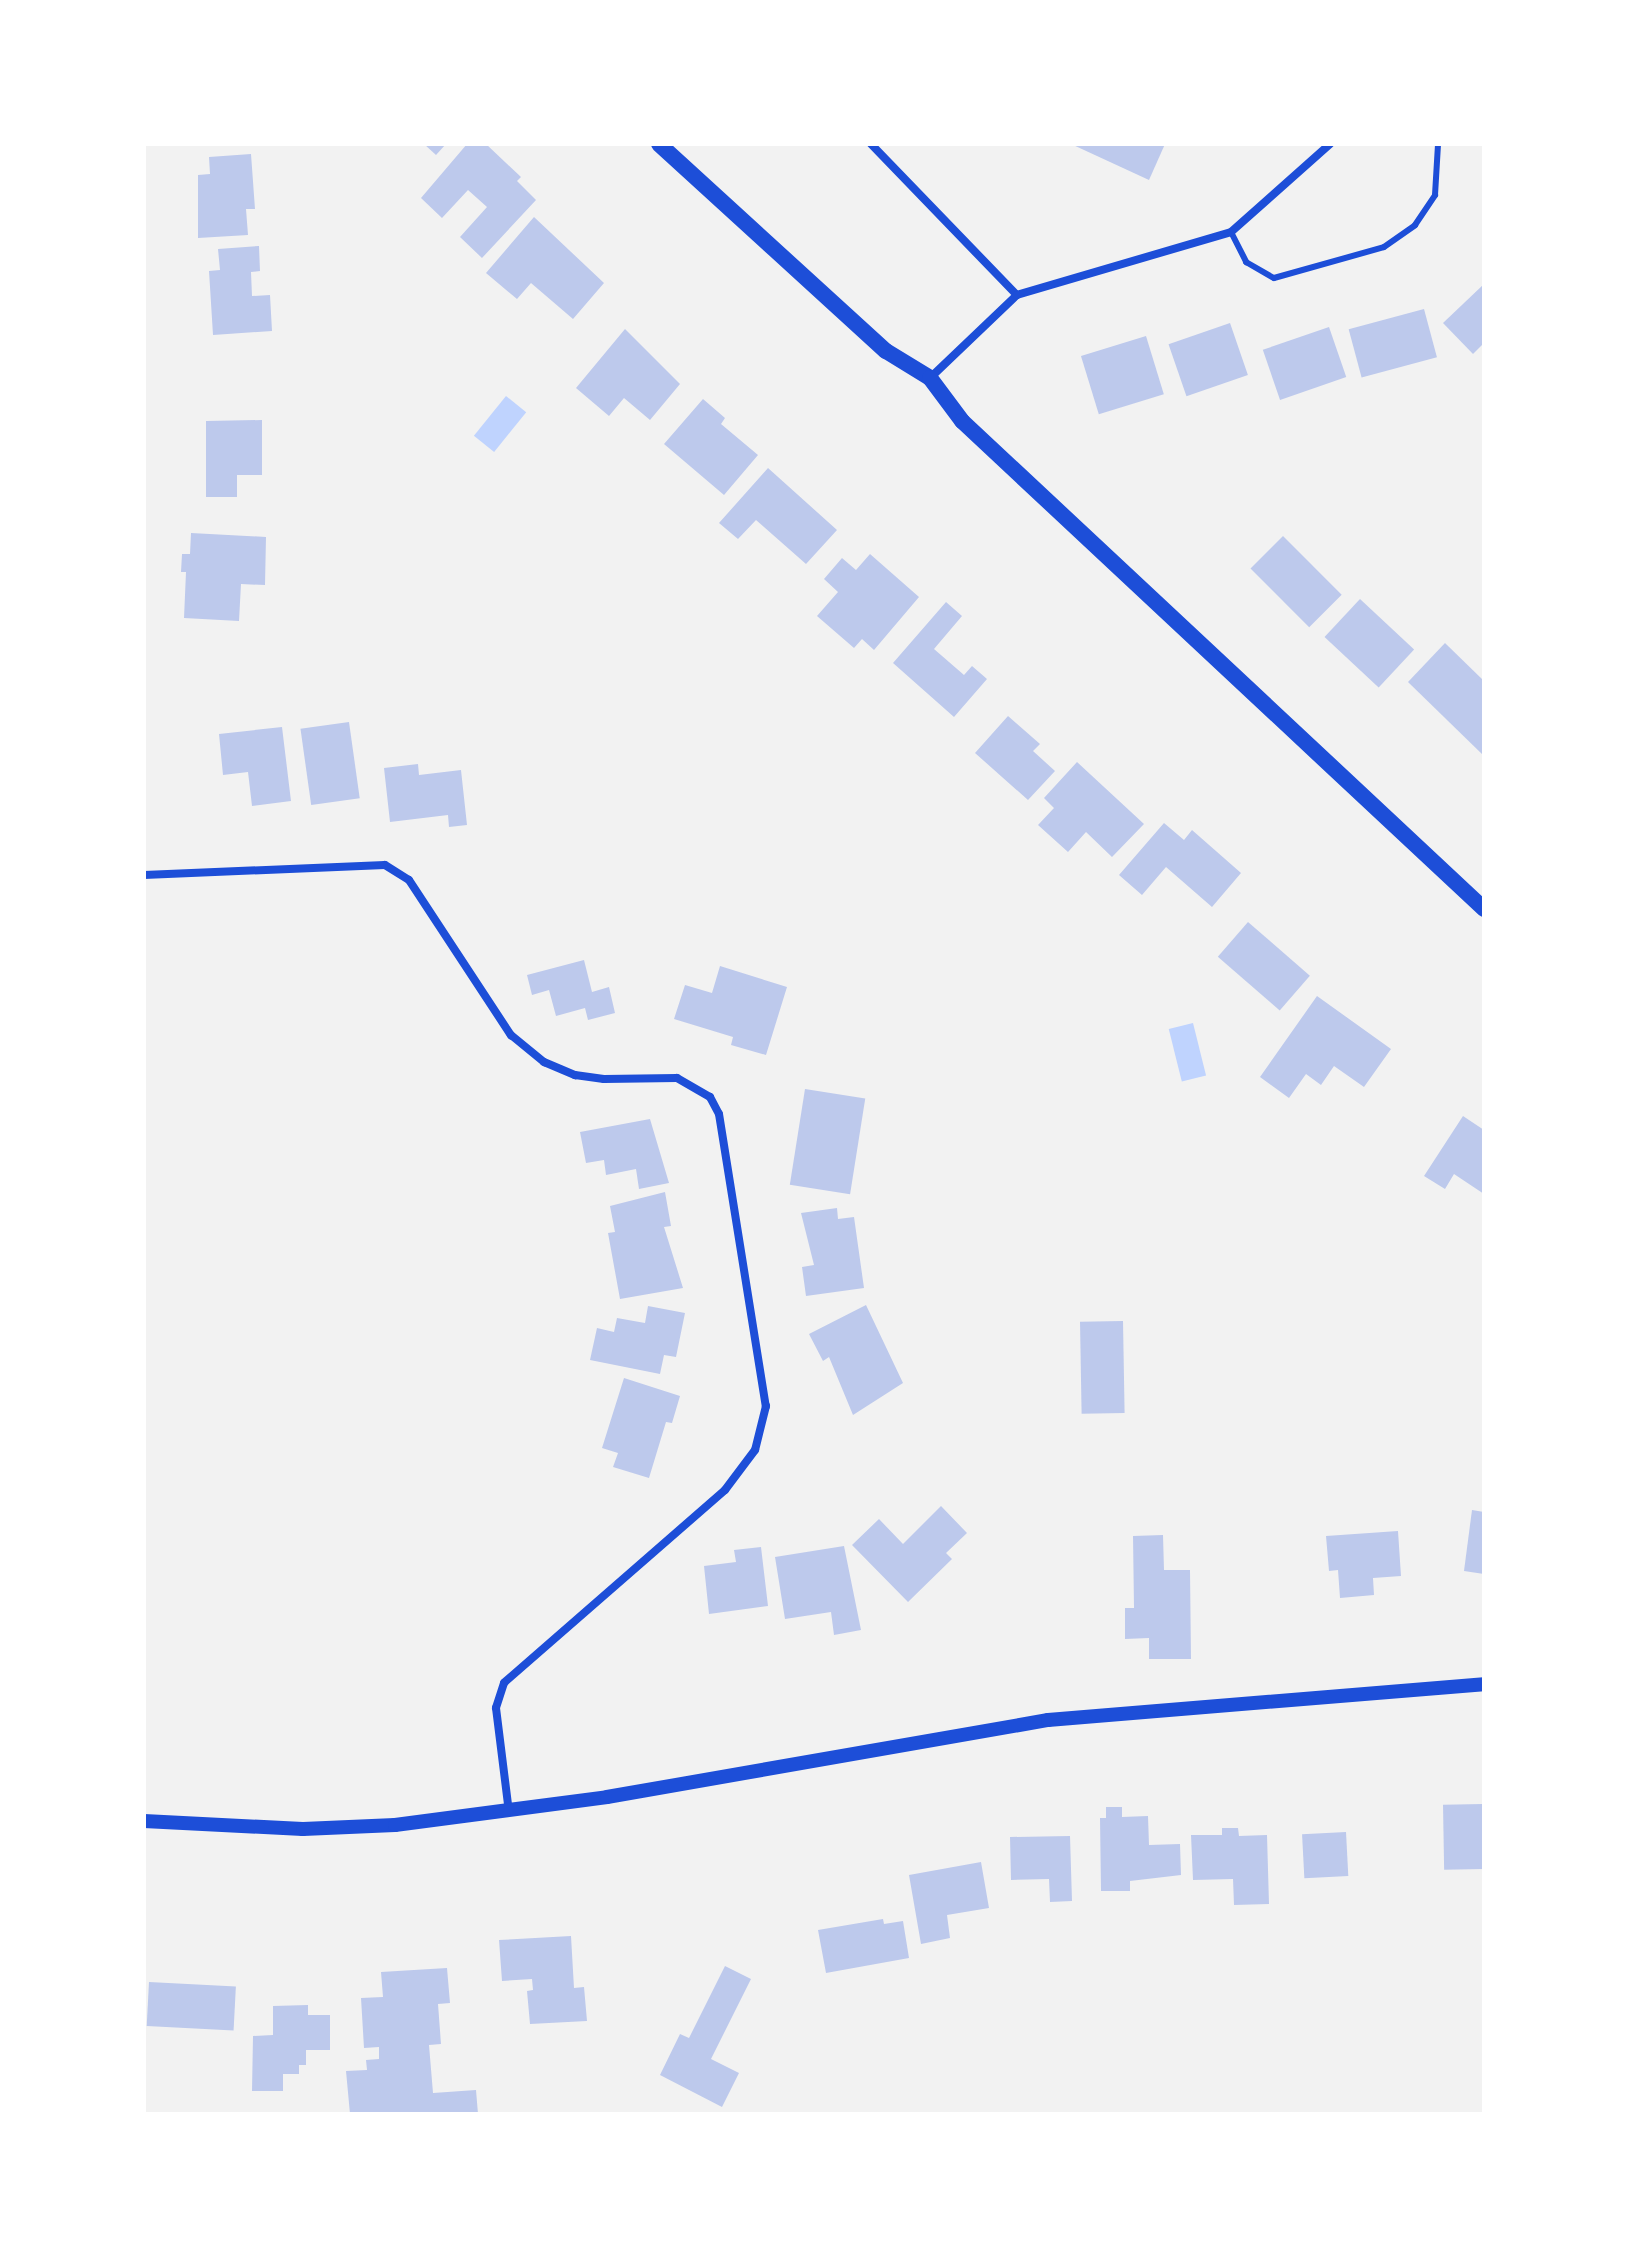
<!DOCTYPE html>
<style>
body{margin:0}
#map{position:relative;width:1628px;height:2258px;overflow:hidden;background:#f2f2f2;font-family:"Fira Sans Condensed",sans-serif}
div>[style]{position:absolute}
.water>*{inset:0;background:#bfd3fe;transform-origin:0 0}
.building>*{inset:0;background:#bdc9ec;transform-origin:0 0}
.service>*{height:6px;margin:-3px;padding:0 3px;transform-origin:3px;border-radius:3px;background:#1d4ed8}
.minor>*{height:8px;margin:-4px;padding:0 4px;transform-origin:4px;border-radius:4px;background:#1d4ed8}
.tertiary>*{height:14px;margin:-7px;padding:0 7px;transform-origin:7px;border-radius:7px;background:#1d4ed8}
.secondary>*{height:16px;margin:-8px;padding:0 8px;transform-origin:8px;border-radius:8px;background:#1d4ed8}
span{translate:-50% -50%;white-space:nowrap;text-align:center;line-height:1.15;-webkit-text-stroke:6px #fff;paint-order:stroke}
.frame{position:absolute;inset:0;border:146px solid #fff;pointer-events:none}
</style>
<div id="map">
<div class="water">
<i style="left:506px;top:396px;width:26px;height:51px;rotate:39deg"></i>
<i style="left:1193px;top:1023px;width:54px;height:25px;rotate:76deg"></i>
</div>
<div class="building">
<i style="clip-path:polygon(424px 144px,446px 144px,436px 155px)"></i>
<i style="clip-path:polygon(467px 144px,486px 144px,521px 177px,517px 181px,536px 200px,482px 258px,460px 237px,487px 207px,468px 190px,442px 218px,421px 198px)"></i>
<i style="clip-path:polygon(1071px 144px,1165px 144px,1149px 180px)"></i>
<i style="clip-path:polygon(251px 154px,255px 209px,246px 209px,248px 235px,198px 238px,198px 175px,210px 174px,209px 157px)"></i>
<i style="clip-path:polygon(534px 217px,604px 283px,573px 319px,531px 283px,517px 299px,486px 273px)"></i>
<i style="clip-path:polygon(259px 246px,260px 271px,251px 272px,252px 296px,270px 295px,272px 331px,213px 335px,209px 271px,220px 270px,218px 249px)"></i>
<i style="clip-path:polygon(1484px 284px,1484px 343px,1473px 354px,1443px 323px)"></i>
<i style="left:1424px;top:309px;width:50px;height:78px;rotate:75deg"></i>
<i style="left:1230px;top:323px;width:55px;height:65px;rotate:71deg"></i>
<i style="left:1329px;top:327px;width:53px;height:70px;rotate:71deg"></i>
<i style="clip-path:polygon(625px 329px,680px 384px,650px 420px,624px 398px,609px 416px,576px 388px)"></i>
<i style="left:1146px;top:336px;width:61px;height:68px;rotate:73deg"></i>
<i style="clip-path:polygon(703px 399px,725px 418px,721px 424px,758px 455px,724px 495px,664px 444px)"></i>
<i style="clip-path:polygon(262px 420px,262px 475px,237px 475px,237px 497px,206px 497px,206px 421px)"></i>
<i style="clip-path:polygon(768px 468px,837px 530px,806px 564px,756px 520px,738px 539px,719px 523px)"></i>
<i style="clip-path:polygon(191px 533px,266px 537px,265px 585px,241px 584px,239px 621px,184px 618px,186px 572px,181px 572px,182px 554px,190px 554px)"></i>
<i style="left:1283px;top:536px;width:83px;height:46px;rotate:45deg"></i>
<i style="clip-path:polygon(870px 554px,919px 597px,874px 650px,862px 639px,854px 648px,817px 616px,838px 592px,824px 579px,842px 558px,856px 570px)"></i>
<i style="left:1360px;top:599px;width:74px;height:52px;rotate:43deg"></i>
<i style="clip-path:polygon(946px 602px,962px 616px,934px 649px,964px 675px,972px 666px,987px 679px,954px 717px,893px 663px)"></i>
<i style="clip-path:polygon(1445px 643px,1484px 681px,1484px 756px,1408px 682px)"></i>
<i style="clip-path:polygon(1008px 716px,1040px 744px,1033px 751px,1055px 771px,1028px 800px,975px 753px)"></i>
<i style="left:349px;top:722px;width:77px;height:49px;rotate:82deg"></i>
<i style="clip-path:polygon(282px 727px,291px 801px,252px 806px,248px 772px,223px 775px,219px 734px)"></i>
<i style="clip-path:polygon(1077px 762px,1144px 824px,1112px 857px,1086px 832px,1068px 852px,1038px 825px,1054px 808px,1044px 798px)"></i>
<i style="clip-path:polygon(418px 764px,419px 775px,461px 770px,467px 825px,449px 827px,448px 815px,390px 822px,384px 768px)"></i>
<i style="clip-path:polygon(1164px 823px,1184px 840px,1192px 830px,1241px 873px,1212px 907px,1166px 867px,1142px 895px,1119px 875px)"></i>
<i style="left:1248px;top:922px;width:82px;height:46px;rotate:41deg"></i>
<i style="clip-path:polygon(584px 960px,592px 992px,609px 987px,615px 1013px,588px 1020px,585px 1008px,556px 1016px,549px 990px,532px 995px,527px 975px)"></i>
<i style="clip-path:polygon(720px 966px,787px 987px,766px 1055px,731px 1045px,733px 1037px,674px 1019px,685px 985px,712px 993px)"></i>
<i style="clip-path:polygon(1317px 996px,1391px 1049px,1364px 1087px,1334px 1066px,1321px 1085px,1306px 1074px,1289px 1098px,1260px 1077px)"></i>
<i style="left:805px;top:1089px;width:61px;height:97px;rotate:9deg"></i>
<i style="clip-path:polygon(1463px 1116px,1484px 1130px,1484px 1194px,1454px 1174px,1445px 1189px,1424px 1176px)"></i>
<i style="clip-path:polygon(650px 1119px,669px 1183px,639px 1189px,636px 1169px,606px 1175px,604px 1160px,586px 1163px,580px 1132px)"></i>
<i style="clip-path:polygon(665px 1192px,671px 1226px,664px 1227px,683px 1288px,620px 1299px,608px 1233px,615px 1232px,610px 1206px)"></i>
<i style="clip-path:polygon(837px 1208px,838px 1219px,854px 1217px,864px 1288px,806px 1296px,802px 1267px,814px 1265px,801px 1213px)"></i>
<i style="clip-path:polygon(866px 1305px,903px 1383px,853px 1415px,829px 1357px,823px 1361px,809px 1334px)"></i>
<i style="clip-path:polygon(648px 1306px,685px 1313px,676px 1357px,664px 1355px,660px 1374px,590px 1360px,597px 1328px,614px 1332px,617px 1318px,645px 1323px)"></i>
<i style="left:1123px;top:1321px;width:92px;height:43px;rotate:89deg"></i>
<i style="clip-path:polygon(624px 1378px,680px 1396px,672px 1423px,666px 1422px,649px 1478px,613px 1467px,618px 1453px,602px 1448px)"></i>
<i style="clip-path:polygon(941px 1506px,967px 1533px,946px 1553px,952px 1559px,908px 1602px,852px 1545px,879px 1519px,903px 1544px)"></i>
<i style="clip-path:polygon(1472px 1510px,1484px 1512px,1484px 1574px,1464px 1571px)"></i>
<i style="clip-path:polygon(1398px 1531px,1401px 1576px,1373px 1578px,1374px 1595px,1340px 1598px,1338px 1570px,1329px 1571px,1326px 1536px)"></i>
<i style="clip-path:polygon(1163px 1535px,1164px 1570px,1190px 1570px,1191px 1659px,1149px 1659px,1149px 1638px,1125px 1639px,1125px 1608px,1134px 1608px,1133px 1536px)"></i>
<i style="clip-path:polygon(844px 1546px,861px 1630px,834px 1635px,831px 1612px,785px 1619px,775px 1557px)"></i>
<i style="clip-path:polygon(761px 1547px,768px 1606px,709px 1614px,704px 1566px,736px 1562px,734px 1550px)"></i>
<i style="left:1483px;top:1804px;width:65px;height:40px;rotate:89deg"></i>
<i style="clip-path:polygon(1106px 1807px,1122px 1807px,1122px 1817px,1148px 1816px,1149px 1845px,1180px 1844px,1181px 1875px,1130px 1881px,1130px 1891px,1101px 1891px,1100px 1818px,1106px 1818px)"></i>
<i style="clip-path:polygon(1222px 1828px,1238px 1828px,1239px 1836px,1267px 1835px,1269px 1904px,1234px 1905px,1233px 1879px,1193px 1880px,1191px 1835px,1222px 1835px)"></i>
<i style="left:1346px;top:1832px;width:44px;height:44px;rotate:87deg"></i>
<i style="clip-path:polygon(1070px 1836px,1072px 1901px,1050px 1902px,1049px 1879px,1011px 1880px,1010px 1837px)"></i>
<i style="clip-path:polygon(981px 1862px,989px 1908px,947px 1915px,950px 1938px,921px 1944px,909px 1875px)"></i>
<i style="clip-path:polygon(883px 1919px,884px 1924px,903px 1921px,909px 1958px,826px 1973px,818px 1930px)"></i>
<i style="clip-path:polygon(571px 1936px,574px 1988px,584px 1987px,587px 2021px,530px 2024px,527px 1991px,533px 1990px,532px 1979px,502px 1981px,499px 1940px)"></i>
<i style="clip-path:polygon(725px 1966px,751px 1979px,711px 2059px,739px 2073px,722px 2107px,660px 2075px,680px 2034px,689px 2038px)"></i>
<i style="clip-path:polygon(447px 1968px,450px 2003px,438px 2004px,441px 2044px,429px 2045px,433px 2093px,476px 2090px,478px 2114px,350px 2114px,346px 2071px,367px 2070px,366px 2060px,379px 2059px,379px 2047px,364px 2048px,361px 1998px,383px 1997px,381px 1972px)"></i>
<i style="left:149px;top:1982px;width:87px;height:44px;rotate:3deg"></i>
<i style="clip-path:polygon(308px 2005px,308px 2015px,330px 2015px,330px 2050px,306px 2050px,306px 2065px,299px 2065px,299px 2074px,283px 2074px,283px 2091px,252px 2091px,253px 2036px,273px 2035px,273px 2006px)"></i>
</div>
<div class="service">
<i style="left:1231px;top:232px;width:34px;rotate:63deg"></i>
<i style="left:1246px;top:262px;width:32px;rotate:30deg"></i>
<i style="left:1274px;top:278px;width:114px;rotate:-15.7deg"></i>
<i style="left:1384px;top:247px;width:38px;rotate:-35deg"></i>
<i style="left:1415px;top:225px;width:36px;rotate:-56deg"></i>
<i style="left:1435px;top:195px;width:51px;rotate:-86.6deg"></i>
</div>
<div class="minor">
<i style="left:871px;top:144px;width:210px;rotate:46deg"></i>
<i style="left:930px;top:378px;width:120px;rotate:-43.7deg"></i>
<i style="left:1017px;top:295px;width:223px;rotate:-16.4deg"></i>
<i style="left:1231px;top:232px;width:132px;rotate:-41.6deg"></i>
<i style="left:144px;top:875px;width:241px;rotate:-2.4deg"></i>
<i style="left:385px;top:865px;width:28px;rotate:32deg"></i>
<i style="left:409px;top:880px;width:186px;rotate:56.7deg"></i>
<i style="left:511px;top:1035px;width:43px;rotate:39.3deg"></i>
<i style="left:544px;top:1062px;width:34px;rotate:23deg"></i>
<i style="left:575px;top:1075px;width:29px;rotate:8deg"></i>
<i style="left:604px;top:1079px;width:73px;rotate:-0.8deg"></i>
<i style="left:677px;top:1078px;width:38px;rotate:30deg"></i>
<i style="left:710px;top:1097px;width:19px;rotate:62deg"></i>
<i style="left:719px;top:1114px;width:296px;rotate:80.9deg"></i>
<i style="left:766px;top:1406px;width:45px;rotate:104deg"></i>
<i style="left:755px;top:1450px;width:50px;rotate:126.9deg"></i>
<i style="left:725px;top:1490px;width:293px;rotate:138.9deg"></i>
<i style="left:504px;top:1683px;width:26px;rotate:108deg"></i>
<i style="left:496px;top:1708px;width:105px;rotate:82.9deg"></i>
</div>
<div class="tertiary">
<i style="left:144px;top:1821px;width:159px;rotate:2.9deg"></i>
<i style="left:303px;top:1829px;width:92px;rotate:-2.5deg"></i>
<i style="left:395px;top:1825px;width:214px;rotate:-7.5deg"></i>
<i style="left:607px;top:1797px;width:448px;rotate:-9.9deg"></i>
<i style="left:1048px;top:1720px;width:437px;rotate:-4.7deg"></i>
</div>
<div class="secondary">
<i style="left:659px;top:144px;width:307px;rotate:42.4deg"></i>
<i style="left:886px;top:351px;width:52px;rotate:31.5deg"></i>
<i style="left:930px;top:378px;width:54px;rotate:53.3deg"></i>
<i style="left:962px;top:421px;width:715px;rotate:43.07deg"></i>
</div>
<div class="frame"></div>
</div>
